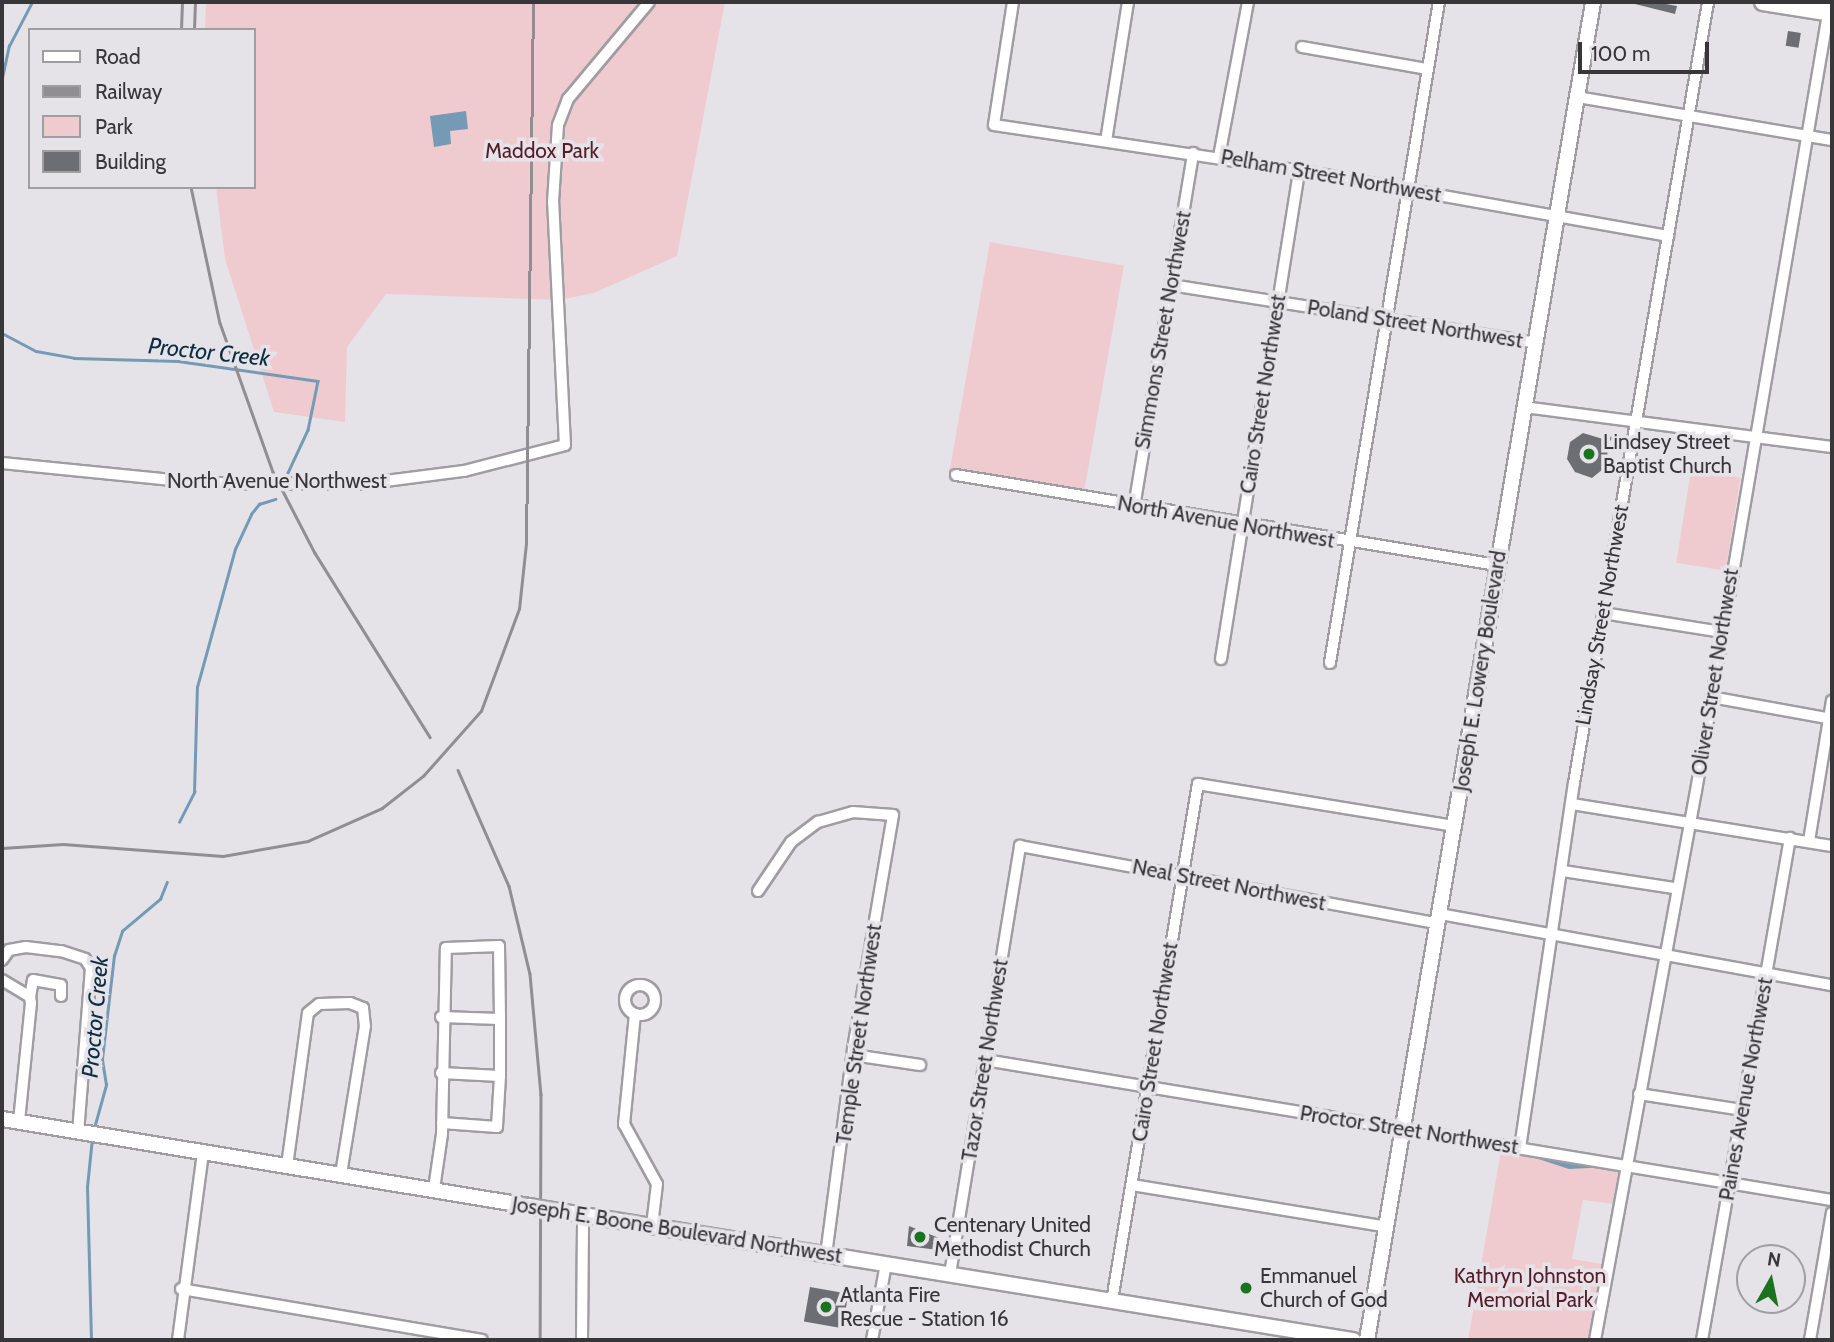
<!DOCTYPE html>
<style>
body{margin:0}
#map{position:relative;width:1834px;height:1342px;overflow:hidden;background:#e5e3e8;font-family:Cabin,sans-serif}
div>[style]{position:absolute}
.green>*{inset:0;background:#efcbd0;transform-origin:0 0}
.water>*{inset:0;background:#749ab5}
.stream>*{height:2.5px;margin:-1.25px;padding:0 1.25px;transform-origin:1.25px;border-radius:1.25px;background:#749ab5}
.building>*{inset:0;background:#6d6e73;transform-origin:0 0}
.roads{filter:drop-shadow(2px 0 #9f9da2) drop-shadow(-2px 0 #9f9da2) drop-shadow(0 2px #9f9da2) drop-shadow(0 -2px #9f9da2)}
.street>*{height:10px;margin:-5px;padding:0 5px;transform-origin:5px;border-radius:5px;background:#fff}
.street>.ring{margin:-5px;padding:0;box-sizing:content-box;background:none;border:10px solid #fff;border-radius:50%}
.secondary>*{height:14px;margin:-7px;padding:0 7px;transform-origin:7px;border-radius:7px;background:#fff}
.primary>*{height:16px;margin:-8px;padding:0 8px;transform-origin:8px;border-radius:8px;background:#fff}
.rail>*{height:2.5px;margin:-1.25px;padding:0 1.25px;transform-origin:1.25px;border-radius:1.25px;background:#908e92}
.bridges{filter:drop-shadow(2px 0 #9f9da2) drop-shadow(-2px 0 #9f9da2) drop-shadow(0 2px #9f9da2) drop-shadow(0 -2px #9f9da2)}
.secondary-bridge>*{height:14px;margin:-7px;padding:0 7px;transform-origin:7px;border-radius:7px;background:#fff}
.dots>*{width:19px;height:19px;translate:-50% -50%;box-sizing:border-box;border:4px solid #e5e3e8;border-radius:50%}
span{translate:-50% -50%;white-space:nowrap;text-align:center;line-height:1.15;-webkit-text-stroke:7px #e5e3e8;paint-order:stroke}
.park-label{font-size:21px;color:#561c2a}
.street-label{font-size:21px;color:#373638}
.poi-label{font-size:21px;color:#373638}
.left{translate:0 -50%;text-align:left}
.water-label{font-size:23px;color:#0c2d41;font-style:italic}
.frame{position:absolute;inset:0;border:4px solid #373638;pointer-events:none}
.legend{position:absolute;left:28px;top:28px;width:228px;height:161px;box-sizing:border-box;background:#e5e3e8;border:2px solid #9f9ea2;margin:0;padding:9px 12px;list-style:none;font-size:21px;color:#373638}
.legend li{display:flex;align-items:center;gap:14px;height:35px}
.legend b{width:35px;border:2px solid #9f9ea2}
.north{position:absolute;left:1736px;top:1244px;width:70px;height:70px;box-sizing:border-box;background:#e5e3e8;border:2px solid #9f9ea2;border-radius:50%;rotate:9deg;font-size:19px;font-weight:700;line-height:28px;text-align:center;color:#373638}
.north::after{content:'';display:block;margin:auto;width:24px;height:32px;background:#1c731f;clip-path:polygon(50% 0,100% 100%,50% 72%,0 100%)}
.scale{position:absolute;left:1578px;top:42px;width:131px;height:32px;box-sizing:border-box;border:4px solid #373638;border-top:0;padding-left:9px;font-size:21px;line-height:24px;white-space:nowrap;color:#373638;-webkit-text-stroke:5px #e5e3e8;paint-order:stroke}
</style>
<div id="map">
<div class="green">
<i style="clip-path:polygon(206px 2px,725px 2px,677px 256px,594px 293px,559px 300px,386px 294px,347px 347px,345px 422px,274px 412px,225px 259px,216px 187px,254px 187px,254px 30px,205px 30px)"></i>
<i style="left:990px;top:242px;width:136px;height:239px;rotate:10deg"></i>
<i style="left:1691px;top:470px;width:50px;height:94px;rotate:9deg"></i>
<i style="clip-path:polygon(1501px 1151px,1619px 1170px,1613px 1204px,1583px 1200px,1572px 1259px,1602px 1264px,1587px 1340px,1468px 1340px)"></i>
</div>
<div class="water">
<i style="clip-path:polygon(466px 111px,468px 129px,450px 131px,451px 144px,434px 147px,430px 116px)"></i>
<i style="clip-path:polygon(1520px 1153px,1610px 1167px,1569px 1169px)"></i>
</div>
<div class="stream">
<i style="left:2px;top:78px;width:33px;rotate:-78deg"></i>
<i style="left:9px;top:46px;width:50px;rotate:-62.4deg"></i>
<i style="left:2px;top:333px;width:38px;rotate:28deg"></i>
<i style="left:36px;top:351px;width:39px;rotate:10deg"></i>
<i style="left:74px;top:358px;width:104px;rotate:1.7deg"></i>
<i style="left:178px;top:361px;width:141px;rotate:8.1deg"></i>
<i style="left:318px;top:381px;width:50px;rotate:101.5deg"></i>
<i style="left:308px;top:430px;width:50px;rotate:115deg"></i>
<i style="left:179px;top:822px;width:34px;rotate:-63deg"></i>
<i style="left:194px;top:792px;width:105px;rotate:-88.4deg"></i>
<i style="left:197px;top:687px;width:143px;rotate:-74.6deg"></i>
<i style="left:235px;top:549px;width:38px;rotate:-65deg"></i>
<i style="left:251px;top:514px;width:13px;rotate:-51deg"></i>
<i style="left:259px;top:504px;width:17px;rotate:-17deg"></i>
<i style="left:94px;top:1128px;width:45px;rotate:-74.4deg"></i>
<i style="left:106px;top:1085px;width:26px;rotate:-99deg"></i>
<i style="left:102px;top:1059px;width:104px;rotate:-83.4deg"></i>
<i style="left:114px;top:956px;width:26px;rotate:-72deg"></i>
<i style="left:122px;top:931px;width:50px;rotate:-40.1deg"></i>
<i style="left:160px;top:899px;width:18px;rotate:-68deg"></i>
<i style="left:91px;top:1340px;width:153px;rotate:-91.5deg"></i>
<i style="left:87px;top:1187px;width:49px;rotate:-84.2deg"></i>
</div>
<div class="building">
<i style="clip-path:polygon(1627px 2px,1655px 2px,1677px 6px,1675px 14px)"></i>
<i style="left:1788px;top:31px;width:13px;height:15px;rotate:9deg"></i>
<i style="clip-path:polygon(1583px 433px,1603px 439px,1616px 435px,1607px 444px,1608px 465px,1592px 478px,1575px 472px,1567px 459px,1570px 442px)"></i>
<i style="clip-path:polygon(909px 1226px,939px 1238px,938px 1250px,907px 1246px)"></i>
<i style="left:810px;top:1287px;width:39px;height:35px;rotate:10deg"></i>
</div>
<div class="roads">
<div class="street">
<i style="left:1013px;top:2px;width:124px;rotate:98.8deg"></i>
<i style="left:994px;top:125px;width:312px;rotate:8.5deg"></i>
<i style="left:1303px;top:171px;width:371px;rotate:10.1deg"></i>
<i style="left:1302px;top:47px;width:127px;rotate:10deg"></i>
<i style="left:1577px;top:97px;width:259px;rotate:9.6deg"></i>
<i style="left:1106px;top:141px;width:141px;rotate:-81deg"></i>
<i style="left:1219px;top:157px;width:158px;rotate:-79.4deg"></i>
<i style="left:1171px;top:285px;width:370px;rotate:9deg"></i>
<i style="left:1524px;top:407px;width:311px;rotate:7.4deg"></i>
<i style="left:2px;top:463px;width:201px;rotate:5.7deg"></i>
<i style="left:202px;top:483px;width:160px;rotate:0.4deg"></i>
<i style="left:362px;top:484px;width:103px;rotate:-7.3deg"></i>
<i style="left:464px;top:471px;width:104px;rotate:-14.4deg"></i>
<i style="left:565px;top:445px;width:243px;rotate:-92.8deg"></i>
<i style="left:553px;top:202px;width:77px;rotate:-86.3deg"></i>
<i style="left:558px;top:125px;width:28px;rotate:-69deg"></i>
<i style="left:568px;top:99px;width:126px;rotate:-50.1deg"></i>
<i style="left:956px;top:475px;width:548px;rotate:9.45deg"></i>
<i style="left:1134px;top:507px;width:359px;rotate:-80.5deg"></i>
<i style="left:1603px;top:613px;width:121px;rotate:9.1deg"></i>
<i style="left:1221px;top:659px;width:495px;rotate:-80.9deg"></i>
<i style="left:1330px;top:663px;width:670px;rotate:-80.64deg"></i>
<i style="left:1711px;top:697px;width:123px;rotate:10.3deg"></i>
<i style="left:1572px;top:804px;width:263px;rotate:9.2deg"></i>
<i style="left:1809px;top:841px;width:142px;rotate:-80.7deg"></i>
<i style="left:1563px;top:871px;width:112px;rotate:8.7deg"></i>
<i style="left:758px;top:891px;width:59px;rotate:-56deg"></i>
<i style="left:791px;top:842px;width:34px;rotate:-37deg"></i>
<i style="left:818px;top:822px;width:36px;rotate:-16deg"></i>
<i style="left:853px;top:812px;width:40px;rotate:4.3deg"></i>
<i style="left:893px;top:815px;width:238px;rotate:99.7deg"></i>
<i style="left:853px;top:1050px;width:206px;rotate:97.5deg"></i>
<i style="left:1440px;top:914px;width:398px;rotate:10.3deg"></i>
<i style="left:2px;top:960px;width:12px;rotate:-55deg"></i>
<i style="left:9px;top:950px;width:17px;rotate:-10deg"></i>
<i style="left:26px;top:947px;width:35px;rotate:7deg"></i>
<i style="left:61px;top:951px;width:25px;rotate:18deg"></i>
<i style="left:85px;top:959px;width:11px;rotate:56deg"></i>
<i style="left:91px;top:968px;width:165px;rotate:94.5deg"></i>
<i style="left:2px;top:980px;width:33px;rotate:31deg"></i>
<i style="left:30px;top:997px;width:6px;rotate:81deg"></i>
<i style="left:31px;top:1003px;width:120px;rotate:95.8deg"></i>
<i class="ring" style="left:625px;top:985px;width:20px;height:20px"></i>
<i style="left:30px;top:997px;width:17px;rotate:-80deg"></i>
<i style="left:33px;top:980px;width:28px;rotate:10deg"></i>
<i style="left:61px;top:985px;width:11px;rotate:90deg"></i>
<i style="left:635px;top:1014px;width:111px;rotate:95.7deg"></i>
<i style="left:624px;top:1124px;width:68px;rotate:61.2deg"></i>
<i style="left:657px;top:1184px;width:42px;rotate:96.8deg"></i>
<i style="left:441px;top:1017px;width:59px;rotate:1.9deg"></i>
<i style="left:500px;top:1019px;width:57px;rotate:90deg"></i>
<i style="left:853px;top:1055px;width:68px;rotate:8.5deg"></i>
<i style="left:985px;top:1060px;width:858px;rotate:9.39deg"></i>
<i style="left:441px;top:1073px;width:59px;rotate:2.9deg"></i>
<i style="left:500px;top:1076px;width:51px;rotate:93.4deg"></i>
<i style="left:497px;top:1127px;width:55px;rotate:-175.8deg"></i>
<i style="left:1639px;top:1094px;width:104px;rotate:8.8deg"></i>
<i style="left:1520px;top:1148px;width:369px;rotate:-81.6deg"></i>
<i style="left:1574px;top:783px;width:792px;rotate:-80.26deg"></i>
<i style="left:287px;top:1166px;width:154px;rotate:-82.2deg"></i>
<i style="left:308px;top:1013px;width:14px;rotate:-39deg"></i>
<i style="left:319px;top:1004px;width:31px;rotate:-2deg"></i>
<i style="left:350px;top:1003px;width:14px;rotate:21deg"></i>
<i style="left:363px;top:1008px;width:18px;rotate:84deg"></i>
<i style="left:365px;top:1026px;width:150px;rotate:99.2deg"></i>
<i style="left:1132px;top:1185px;width:259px;rotate:9.3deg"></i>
<i style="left:434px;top:1189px;width:56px;rotate:-81.7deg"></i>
<i style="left:442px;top:1134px;width:186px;rotate:-88.8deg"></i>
<i style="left:446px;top:948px;width:53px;rotate:-2.2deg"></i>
<i style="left:499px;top:946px;width:73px;rotate:89.2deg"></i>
<i style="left:950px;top:1274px;width:434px;rotate:-80.7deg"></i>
<i style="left:1020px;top:846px;width:426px;rotate:10.5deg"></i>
<i style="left:181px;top:1289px;width:305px;rotate:9.6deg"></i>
<i style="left:1112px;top:1301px;width:524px;rotate:-80.56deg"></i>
<i style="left:1198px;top:784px;width:260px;rotate:9.3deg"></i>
<i style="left:178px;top:1340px;width:190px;rotate:-82.4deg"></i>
<i style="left:582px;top:1340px;width:125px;rotate:-89.5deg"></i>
<i style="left:872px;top:1340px;width:77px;rotate:-79.6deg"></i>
<i style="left:1595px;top:1340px;width:558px;rotate:-79.58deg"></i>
<i style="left:1696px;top:791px;width:800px;rotate:-80.36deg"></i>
<i style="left:1702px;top:1340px;width:510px;rotate:-80.06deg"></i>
<i style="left:1810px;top:1340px;width:129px;rotate:-80.2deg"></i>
</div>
<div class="secondary">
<i style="left:2px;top:1119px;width:534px;rotate:9.37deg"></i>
<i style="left:546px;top:1209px;width:818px;rotate:9.22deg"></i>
<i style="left:1367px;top:1340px;width:1357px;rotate:-80.41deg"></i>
</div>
<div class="primary">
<i style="left:1763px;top:2px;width:70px;rotate:9.1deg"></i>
</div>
</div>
<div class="rail">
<i style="left:181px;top:30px;width:28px;rotate:-88deg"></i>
<i style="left:194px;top:30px;width:28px;rotate:-88deg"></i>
<i style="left:191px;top:187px;width:139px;rotate:78deg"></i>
<i style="left:220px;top:323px;width:158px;rotate:70.4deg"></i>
<i style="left:273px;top:472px;width:91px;rotate:62.6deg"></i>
<i style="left:315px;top:553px;width:217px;rotate:58deg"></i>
<i style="left:458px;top:770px;width:127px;rotate:66.3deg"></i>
<i style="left:509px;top:886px;width:90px;rotate:76.6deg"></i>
<i style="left:530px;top:974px;width:121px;rotate:84.8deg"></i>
<i style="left:541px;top:1094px;width:246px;rotate:90.2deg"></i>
<i style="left:2px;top:848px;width:61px;rotate:-3.8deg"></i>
<i style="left:63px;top:844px;width:160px;rotate:4.3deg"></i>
<i style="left:223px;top:856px;width:86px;rotate:-10deg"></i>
<i style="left:308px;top:841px;width:81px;rotate:-24deg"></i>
<i style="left:382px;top:808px;width:52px;rotate:-38deg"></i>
<i style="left:423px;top:776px;width:87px;rotate:-48.3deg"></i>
<i style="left:481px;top:711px;width:109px;rotate:-69.6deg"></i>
<i style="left:519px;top:609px;width:66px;rotate:-83.9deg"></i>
<i style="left:526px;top:543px;width:541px;rotate:-89.26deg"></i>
</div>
<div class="bridges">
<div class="secondary-bridge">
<i style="left:529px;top:1206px;width:17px;rotate:10deg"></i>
</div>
</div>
<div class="dots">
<i style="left:1589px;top:454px;background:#1c731f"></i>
<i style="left:920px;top:1237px;background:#1c731f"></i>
<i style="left:1246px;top:1288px;background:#1c731f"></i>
<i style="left:826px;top:1307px;background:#1c731f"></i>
</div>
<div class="park-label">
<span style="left:542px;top:151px">Maddox Park</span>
<span style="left:1530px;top:1288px">Kathryn Johnston<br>Memorial Park</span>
</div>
<div class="street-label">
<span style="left:1331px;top:176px;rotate:10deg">Pelham Street Northwest</span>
<span style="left:1415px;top:324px;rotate:9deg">Poland Street Northwest</span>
<span style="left:1163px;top:330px;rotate:-80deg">Simmons Street Northwest</span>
<span style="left:1263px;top:394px;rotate:-81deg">Cairo Street Northwest</span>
<span style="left:277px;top:481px">North Avenue Northwest</span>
<span style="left:1226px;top:522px;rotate:10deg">North Avenue Northwest</span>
<span style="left:1602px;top:615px;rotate:-80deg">Lindsay Street Northwest</span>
<span style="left:1480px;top:671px;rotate:-81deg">Joseph E. Lowery Boulevard</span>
<span style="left:1715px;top:672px;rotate:-81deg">Oliver Street Northwest</span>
<span style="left:1229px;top:885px;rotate:11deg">Neal Street Northwest</span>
<span style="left:859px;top:1034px;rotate:-82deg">Temple Street Northwest</span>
<span style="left:1155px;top:1042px;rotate:-81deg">Cairo Street Northwest</span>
<span style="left:985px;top:1060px;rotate:-81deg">Tazor Street Northwest</span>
<span style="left:1746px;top:1089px;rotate:-80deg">Paines Avenue Northwest</span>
<span style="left:1409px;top:1130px;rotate:9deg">Proctor Street Northwest</span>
<span style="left:677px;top:1230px;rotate:9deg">Joseph E. Boone Boulevard Northwest</span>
</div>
<div class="poi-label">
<span class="left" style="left:1603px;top:454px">Lindsey Street<br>Baptist Church</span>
<span class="left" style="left:934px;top:1237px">Centenary United<br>Methodist Church</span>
<span class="left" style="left:1260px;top:1288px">Emmanuel<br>Church of God</span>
<span class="left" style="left:840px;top:1307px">Atlanta Fire<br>Rescue - Station 16</span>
</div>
<div class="water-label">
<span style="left:209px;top:352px;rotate:6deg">Proctor Creek</span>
<span style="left:95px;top:1017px;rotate:-85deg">Proctor Creek</span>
</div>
<div class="frame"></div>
<ul class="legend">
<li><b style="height:9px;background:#fff"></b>Road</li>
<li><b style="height:9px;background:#908e92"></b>Railway</li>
<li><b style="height:19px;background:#efcbd0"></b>Park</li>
<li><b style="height:19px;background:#6d6e73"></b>Building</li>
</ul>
<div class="north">N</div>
<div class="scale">100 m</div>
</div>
